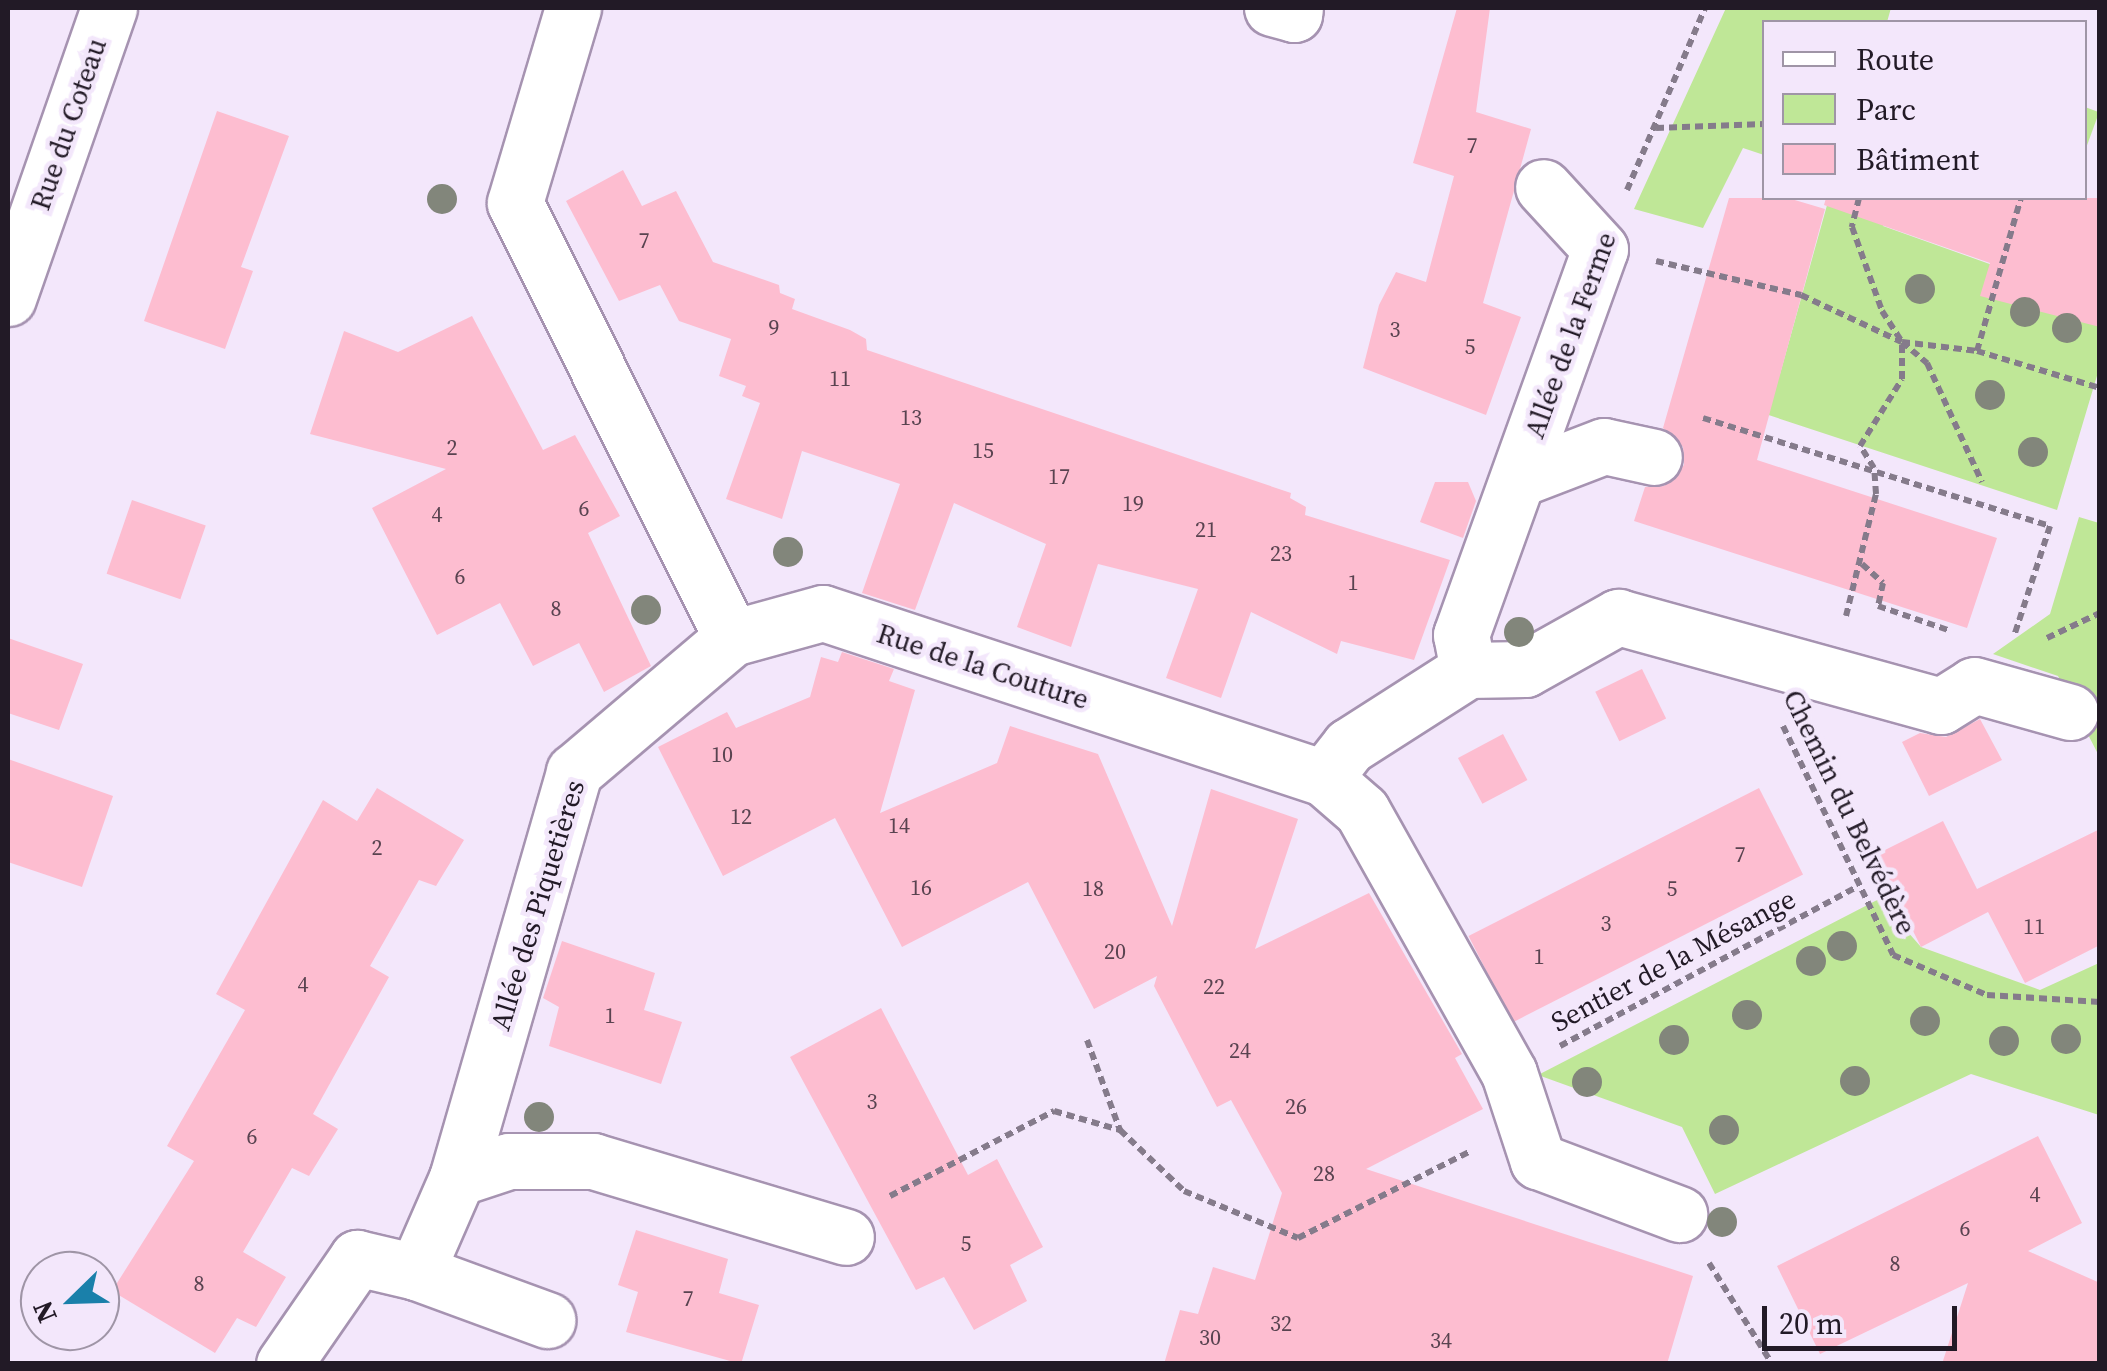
<!DOCTYPE html>
<meta charset="utf-8">
<style>
body{margin:0}
#map{position:relative;width:2107px;height:1371px;overflow:hidden;background:#f3e7fb;font-family:"Source Serif 4",serif}
div>[style]{position:absolute}
.green>*{inset:0;background:#bfe797;transform-origin:0 0}
.building>*{inset:0;background:#fdbdd0;transform-origin:0 0}
.path>*{height:6px;margin-top:-3px;transform-origin:0;background:repeating-linear-gradient(90deg,#857b8b 0 8px,transparent 0 13px)}
.roads{filter:drop-shadow(2px 0 #a693b1) drop-shadow(-2px 0 #a693b1) drop-shadow(0 2px #a693b1) drop-shadow(0 -2px #a693b1)}
.minor>*{height:55px;margin:-27.5px;padding:0 27.5px;transform-origin:27.5px;border-radius:27.5px;background:#fff}
.trees>*{width:30px;height:30px;margin:-15px;border-radius:50%;background:#82867b}
span{translate:-50% -50%;white-space:nowrap;text-align:center;line-height:1.15;-webkit-text-stroke:9px #f3e7fb;paint-order:stroke}
.number-label{font-size:22px;color:#594350}
.number-label span{-webkit-text-stroke-width:0}
.street-label{font-size:28px;color:#221a26}
.frame{position:absolute;inset:0;border:10px solid #221a26;pointer-events:none}
.legend{position:absolute;left:1762px;top:20px;width:325px;height:180px;box-sizing:border-box;background:#f3e7fb;border:2px solid #9f95a6;margin:0;padding:12px 18px;list-style:none;font-size:30px;color:#221a26}
.legend li{display:flex;align-items:center;gap:20px;height:50px}
.legend b{width:50px;border:2px solid #9f95a6}
.north{position:absolute;left:20px;top:1251px;width:100px;height:100px;box-sizing:border-box;background:#f3e7fb;border:2px solid #9f95a6;border-radius:50%;rotate:247deg;font-size:28px;font-weight:700;line-height:40px;text-align:center;color:#221a26}
.north::after{content:'';display:block;margin:auto;width:35px;height:45px;background:#1a80aa;clip-path:polygon(50% 0,100% 100%,50% 72%,0 100%)}
.scale{position:absolute;left:1762px;top:1306px;width:195px;height:45px;box-sizing:border-box;border:5px solid #221a26;border-top:0;padding-left:12px;font-size:30px;line-height:35px;white-space:nowrap;color:#221a26;-webkit-text-stroke:8px #f3e7fb;paint-order:stroke}
</style>
<div id="map">
<div class="green">
<i style="clip-path:polygon(1726px 8px,1891px 8px,1887px 22px,1764px 22px,1764px 155px,1743px 148px,1703px 228px,1634px 209px)"></i>
<i style="left:2085px;top:107px;width:15px;height:84px;rotate:20deg"></i>
<i style="clip-path:polygon(1829px 198px,1892px 198px,1883px 226px,2099px 303px,2099px 369px,2057px 510px,1732px 403px,1780px 374px)"></i>
<i style="clip-path:polygon(2079px 517px,2099px 523px,2099px 756px,2058px 676px,1993px 654px,2050px 614px)"></i>
<i style="clip-path:polygon(1879px 899px,1921px 947px,2040px 990px,2099px 963px,2099px 1115px,1971px 1074px,1715px 1194px,1682px 1127px,1538px 1075px)"></i>
</div>
<div class="building">
<i style="clip-path:polygon(1457px 8px,1490px 8px,1476px 112px,1531px 129px,1483px 303px,1521px 317px,1486px 415px,1363px 368px,1379px 305px,1396px 272px,1426px 282px,1454px 176px,1413px 163px)"></i>
<i style="clip-path:polygon(217px 111px,289px 136px,241px 267px,253px 271px,225px 349px,144px 321px)"></i>
<i style="clip-path:polygon(623px 170px,642px 206px,676px 191px,713px 262px,779px 285px,780px 293px,795px 299px,792px 309px,850px 330px,866px 339px,867px 350px,1291px 493px,1290px 498px,1306px 507px,1305px 515px,1450px 560px,1414px 660px,1341px 641px,1337px 654px,1251px 612px,1221px 698px,1166px 678px,1198px 589px,1098px 564px,1071px 647px,1017px 627px,1046px 544px,954px 503px,915px 610px,862px 593px,900px 484px,802px 451px,782px 519px,726px 499px,760px 403px,742px 396px,746px 386px,719px 376px,731px 339px,679px 321px,660px 285px,619px 301px,566px 201px)"></i>
<i style="clip-path:polygon(1729px 198px,1788px 198px,1825px 209px,1757px 460px,1997px 538px,1967px 628px,1634px 521px,1645px 487px,1664px 486px,1684px 465px,1683px 447px,1663px 428px)"></i>
<i style="clip-path:polygon(1826px 198px,2100px 198px,2100px 327px,1980px 296px,1990px 263px,1824px 205px)"></i>
<i style="clip-path:polygon(472px 316px,543px 450px,575px 435px,620px 516px,588px 533px,651px 666px,604px 692px,579px 643px,533px 666px,500px 603px,437px 635px,372px 508px,446px 469px,310px 434px,344px 331px,398px 352px)"></i>
<i style="clip-path:polygon(1435px 482px,1468px 482px,1476px 501px,1463px 538px,1420px 522px)"></i>
<i style="left:132px;top:500px;width:78px;height:78px;rotate:19deg"></i>
<i style="clip-path:polygon(8px 638px,83px 664px,59px 730px,8px 713px)"></i>
<i style="clip-path:polygon(842px 652px,894px 669px,889px 681px,915px 690px,880px 813px,997px 763px,1010px 726px,1098px 754px,1172px 926px,1211px 789px,1298px 819px,1255px 949px,1369px 893px,1462px 1054px,1455px 1058px,1483px 1109px,1366px 1169px,1693px 1276px,1667px 1364px,1164px 1364px,1180px 1310px,1198px 1314px,1213px 1267px,1255px 1280px,1282px 1193px,1231px 1100px,1217px 1107px,1154px 986px,1157px 976px,1094px 1009px,1028px 882px,902px 947px,835px 818px,723px 876px,658px 747px,727px 712px,736px 728px,810px 697px,821px 657px,838px 662px)"></i>
<i style="left:1642px;top:669px;width:55px;height:52px;rotate:64deg"></i>
<i style="clip-path:polygon(1980px 719px,2002px 760px,1929px 796px,1902px 742px,1920px 733px,1946px 737px)"></i>
<i style="left:1503px;top:734px;width:52px;height:51px;rotate:62deg"></i>
<i style="clip-path:polygon(8px 759px,113px 796px,82px 887px,8px 862px)"></i>
<i style="clip-path:polygon(377px 788px,464px 840px,436px 886px,419px 880px,370px 966px,389px 977px,313px 1114px,338px 1129px,309px 1176px,292px 1168px,243px 1252px,286px 1277px,256px 1327px,237px 1318px,215px 1353px,112px 1291px,194px 1161px,167px 1146px,245px 1010px,216px 994px,323px 800px,357px 821px)"></i>
<i style="left:1759px;top:788px;width:97px;height:326px;rotate:63deg"></i>
<i style="clip-path:polygon(1943px 821px,1977px 889px,2100px 829px,2100px 945px,2025px 983px,1988px 912px,1921px 947px,1875px 855px)"></i>
<i style="clip-path:polygon(562px 941px,655px 973px,644px 1010px,682px 1022px,661px 1084px,549px 1046px,559px 1007px,543px 998px)"></i>
<i style="clip-path:polygon(881px 1008px,968px 1175px,997px 1159px,1043px 1247px,1010px 1265px,1027px 1301px,974px 1330px,944px 1277px,916px 1290px,790px 1057px)"></i>
<i style="clip-path:polygon(2038px 1136px,2082px 1223px,2028px 1251px,2100px 1283px,2100px 1364px,1942px 1364px,1968px 1283px,1820px 1354px,1777px 1266px)"></i>
<i style="clip-path:polygon(636px 1230px,728px 1259px,719px 1293px,759px 1305px,741px 1364px,626px 1332px,638px 1292px,618px 1285px)"></i>
</div>
<div class="path">
<i style="left:1656px;top:128px;width:108px;rotate:-2.1deg"></i>
<i style="left:1627px;top:190px;width:198px;rotate:-66.8deg"></i>
<i style="left:1859px;top:198px;width:30px;rotate:104deg"></i>
<i style="left:1852px;top:227px;width:89px;rotate:70.3deg"></i>
<i style="left:1882px;top:311px;width:37px;rotate:57deg"></i>
<i style="left:1902px;top:342px;width:33px;rotate:40deg"></i>
<i style="left:1927px;top:363px;width:131px;rotate:65.2deg"></i>
<i style="left:1656px;top:261px;width:149px;rotate:13.2deg"></i>
<i style="left:1801px;top:295px;width:111px;rotate:25deg"></i>
<i style="left:1902px;top:342px;width:76px;rotate:6.8deg"></i>
<i style="left:1977px;top:351px;width:128px;rotate:16.7deg"></i>
<i style="left:1977px;top:351px;width:159px;rotate:-74deg"></i>
<i style="left:1703px;top:418px;width:363px;rotate:17.3deg"></i>
<i style="left:2050px;top:526px;width:113px;rotate:108.1deg"></i>
<i style="left:1862px;top:564px;width:28px;rotate:42deg"></i>
<i style="left:1883px;top:583px;width:24px;rotate:102deg"></i>
<i style="left:1878px;top:606px;width:74px;rotate:18.9deg"></i>
<i style="left:1846px;top:616px;width:126px;rotate:-76.2deg"></i>
<i style="left:1876px;top:494px;width:26px;rotate:-94deg"></i>
<i style="left:1874px;top:468px;width:26px;rotate:-122deg"></i>
<i style="left:1860px;top:446px;width:79px;rotate:-57.9deg"></i>
<i style="left:1902px;top:379px;width:37px;rotate:-90deg"></i>
<i style="left:2047px;top:638px;width:59px;rotate:-25.3deg"></i>
<i style="left:1783px;top:726px;width:254px;rotate:64.3deg"></i>
<i style="left:1893px;top:955px;width:102px;rotate:23.1deg"></i>
<i style="left:1987px;top:995px;width:113px;rotate:3.5deg"></i>
<i style="left:1087px;top:1040px;width:96px;rotate:69.9deg"></i>
<i style="left:1560px;top:1046px;width:338px;rotate:-28.2deg"></i>
<i style="left:890px;top:1196px;width:185px;rotate:-27.4deg"></i>
<i style="left:1054px;top:1111px;width:69px;rotate:16.1deg"></i>
<i style="left:1120px;top:1130px;width:88px;rotate:43.6deg"></i>
<i style="left:1184px;top:1191px;width:123px;rotate:22.4deg"></i>
<i style="left:1298px;top:1238px;width:191px;rotate:-26.7deg"></i>
<i style="left:1709px;top:1263px;width:119px;rotate:58deg"></i>
</div>
<div class="roads">
<div class="minor">
<i style="left:573px;top:8px;width:203px;rotate:106.6deg"></i>
<i style="left:515px;top:203px;width:486px;rotate:63.5deg"></i>
<i style="left:732px;top:638px;width:94px;rotate:-15.4deg"></i>
<i style="left:823px;top:613px;width:527px;rotate:18.23deg"></i>
<i style="left:1324px;top:778px;width:50px;rotate:41deg"></i>
<i style="left:1362px;top:811px;width:300px;rotate:60.7deg"></i>
<i style="left:1509px;top:1073px;width:93px;rotate:71.8deg"></i>
<i style="left:1538px;top:1161px;width:151px;rotate:20.6deg"></i>
<i style="left:1272px;top:8px;width:23px;rotate:15deg"></i>
<i style="left:1294px;top:14px;width:6px;rotate:-81deg"></i>
<i style="left:8px;top:298px;width:307px;rotate:-70.8deg"></i>
<i style="left:1518px;top:479px;width:92px;rotate:-21deg"></i>
<i style="left:1604px;top:446px;width:51px;rotate:12.4deg"></i>
<i style="left:1468px;top:670px;width:57px;rotate:-1deg"></i>
<i style="left:1525px;top:669px;width:107px;rotate:-29.2deg"></i>
<i style="left:1618px;top:617px;width:335px;rotate:15.4deg"></i>
<i style="left:1941px;top:706px;width:39px;rotate:-32deg"></i>
<i style="left:1974px;top:685px;width:100px;rotate:15.7deg"></i>
<i style="left:1324px;top:778px;width:41px;rotate:-52deg"></i>
<i style="left:1349px;top:746px;width:141px;rotate:-32.6deg"></i>
<i style="left:1468px;top:670px;width:36px;rotate:-101deg"></i>
<i style="left:1461px;top:635px;width:410px;rotate:-70.2deg"></i>
<i style="left:1600px;top:249px;width:84px;rotate:-132.6deg"></i>
<i style="left:457px;top:1178px;width:55px;rotate:-18.1deg"></i>
<i style="left:509px;top:1161px;width:84px"></i>
<i style="left:593px;top:1161px;width:264px;rotate:16.7deg"></i>
<i style="left:416px;top:1272px;width:140px;rotate:20.1deg"></i>
<i style="left:284px;top:1364px;width:129px;rotate:-55.4deg"></i>
<i style="left:357px;top:1258px;width:61px;rotate:13.3deg"></i>
<i style="left:416px;top:1272px;width:103px;rotate:-66.4deg"></i>
<i style="left:457px;top:1178px;width:423px;rotate:-73.9deg"></i>
<i style="left:574px;top:772px;width:207px;rotate:-40.3deg"></i>
</div>
</div>
<div class="trees">
<i style="left:442px;top:199px"></i>
<i style="left:1920px;top:289px"></i>
<i style="left:2025px;top:312px"></i>
<i style="left:2067px;top:328px"></i>
<i style="left:1990px;top:395px"></i>
<i style="left:2033px;top:452px"></i>
<i style="left:788px;top:552px"></i>
<i style="left:646px;top:610px"></i>
<i style="left:1519px;top:632px"></i>
<i style="left:1842px;top:946px"></i>
<i style="left:1811px;top:961px"></i>
<i style="left:1747px;top:1015px"></i>
<i style="left:1925px;top:1021px"></i>
<i style="left:2066px;top:1039px"></i>
<i style="left:1674px;top:1040px"></i>
<i style="left:2004px;top:1041px"></i>
<i style="left:1855px;top:1081px"></i>
<i style="left:1587px;top:1082px"></i>
<i style="left:539px;top:1117px"></i>
<i style="left:1724px;top:1130px"></i>
<i style="left:1722px;top:1222px"></i>
</div>
<div class="number-label">
<span style="left:1472px;top:146px">7</span>
<span style="left:644px;top:241px">7</span>
<span style="left:774px;top:328px">9</span>
<span style="left:1395px;top:330px">3</span>
<span style="left:1470px;top:347px">5</span>
<span style="left:840px;top:379px">11</span>
<span style="left:911px;top:418px">13</span>
<span style="left:452px;top:448px">2</span>
<span style="left:983px;top:451px">15</span>
<span style="left:1059px;top:477px">17</span>
<span style="left:1133px;top:504px">19</span>
<span style="left:584px;top:509px">6</span>
<span style="left:437px;top:515px">4</span>
<span style="left:1206px;top:530px">21</span>
<span style="left:1281px;top:554px">23</span>
<span style="left:460px;top:577px">6</span>
<span style="left:1353px;top:583px">1</span>
<span style="left:556px;top:609px">8</span>
<span style="left:722px;top:755px">10</span>
<span style="left:741px;top:817px">12</span>
<span style="left:899px;top:826px">14</span>
<span style="left:377px;top:848px">2</span>
<span style="left:1740px;top:855px">7</span>
<span style="left:921px;top:888px">16</span>
<span style="left:1093px;top:889px">18</span>
<span style="left:1672px;top:889px">5</span>
<span style="left:1606px;top:924px">3</span>
<span style="left:2034px;top:927px">11</span>
<span style="left:1115px;top:952px">20</span>
<span style="left:1539px;top:957px">1</span>
<span style="left:303px;top:985px">4</span>
<span style="left:1214px;top:987px">22</span>
<span style="left:610px;top:1016px">1</span>
<span style="left:1240px;top:1051px">24</span>
<span style="left:872px;top:1102px">3</span>
<span style="left:1296px;top:1107px">26</span>
<span style="left:252px;top:1137px">6</span>
<span style="left:1324px;top:1174px">28</span>
<span style="left:2035px;top:1195px">4</span>
<span style="left:1965px;top:1229px">6</span>
<span style="left:966px;top:1244px">5</span>
<span style="left:1895px;top:1264px">8</span>
<span style="left:199px;top:1284px">8</span>
<span style="left:688px;top:1299px">7</span>
<span style="left:1281px;top:1324px">32</span>
<span style="left:1210px;top:1338px">30</span>
<span style="left:1441px;top:1341px">34</span>
</div>
<div class="street-label">
<span style="left:68px;top:124px;rotate:-71deg">Rue du Coteau</span>
<span style="left:1570px;top:335px;rotate:-70deg">Allée de la Ferme</span>
<span style="left:983px;top:666px;rotate:18deg">Rue de la Couture</span>
<span style="left:1850px;top:812px;rotate:64deg">Chemin du Belvédère</span>
<span style="left:537px;top:905px;rotate:-73deg">Allée des Piquetières</span>
<span style="left:1673px;top:960px;rotate:-28deg">Sentier de la Mésange</span>
</div>
<div class="frame"></div>
<ul class="legend">
<li><b style="height:12px;background:#fff"></b>Route</li>
<li><b style="height:28px;background:#bfe797"></b>Parc</li>
<li><b style="height:28px;background:#fdbdd0"></b>Bâtiment</li>
</ul>
<div class="north">N</div>
<div class="scale">20 m</div>
</div>
